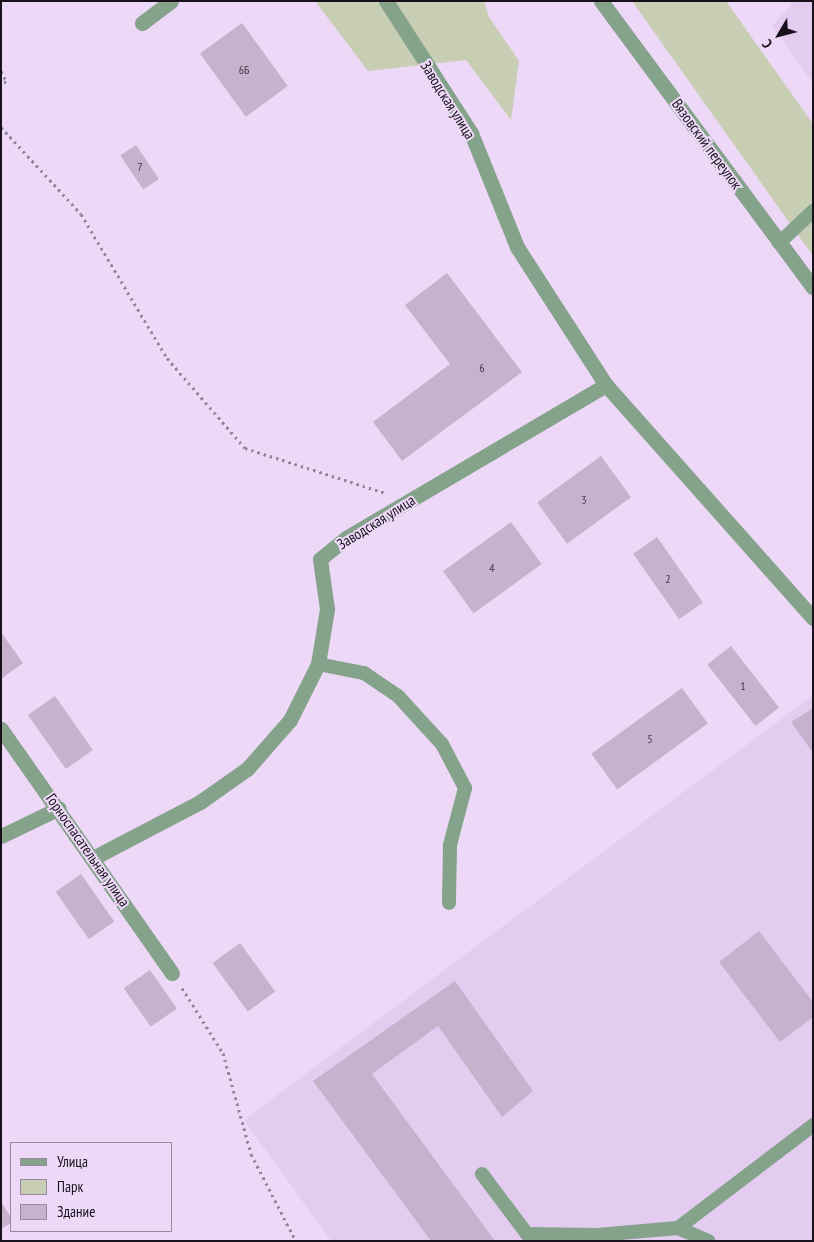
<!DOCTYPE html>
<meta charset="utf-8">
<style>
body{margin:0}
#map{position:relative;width:814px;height:1242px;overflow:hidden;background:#edd9f7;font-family:"PT Sans Narrow",sans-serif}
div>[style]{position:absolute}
.built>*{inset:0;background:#e4ccf1}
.green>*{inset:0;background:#c8ceb3}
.building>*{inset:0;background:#c7b2cd;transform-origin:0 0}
.path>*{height:3px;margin-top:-1.5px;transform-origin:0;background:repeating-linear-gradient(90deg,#928499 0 2.5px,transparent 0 6.5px)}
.service>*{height:14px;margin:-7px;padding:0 7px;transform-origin:7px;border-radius:7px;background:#85a28b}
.minor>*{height:15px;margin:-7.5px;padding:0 7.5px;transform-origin:7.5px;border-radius:7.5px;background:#85a28b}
.tertiary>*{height:15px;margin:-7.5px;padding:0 7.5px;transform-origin:7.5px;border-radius:7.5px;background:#85a28b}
span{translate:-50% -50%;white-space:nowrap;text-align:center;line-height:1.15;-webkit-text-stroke:4px #edd9f7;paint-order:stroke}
.number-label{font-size:12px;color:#443948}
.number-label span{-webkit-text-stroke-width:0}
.street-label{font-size:15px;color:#18111b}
.frame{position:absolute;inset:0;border:2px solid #18111b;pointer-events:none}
.legend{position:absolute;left:10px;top:1142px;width:162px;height:90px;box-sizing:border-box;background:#edd9f7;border:1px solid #98899f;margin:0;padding:6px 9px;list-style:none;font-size:15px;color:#18111b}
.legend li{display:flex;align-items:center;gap:10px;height:25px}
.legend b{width:25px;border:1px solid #98899f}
.north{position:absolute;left:754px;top:10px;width:50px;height:50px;-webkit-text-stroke:4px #edd9f7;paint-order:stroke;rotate:233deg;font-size:14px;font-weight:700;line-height:20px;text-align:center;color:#18111b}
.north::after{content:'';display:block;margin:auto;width:18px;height:22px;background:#18111b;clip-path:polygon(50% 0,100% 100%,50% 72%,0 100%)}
</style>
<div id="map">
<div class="built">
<i style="clip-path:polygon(795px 1px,813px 1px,813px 83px,772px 26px)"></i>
<i style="clip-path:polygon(813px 695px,813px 1241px,331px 1241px,244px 1120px)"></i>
</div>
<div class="green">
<i style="clip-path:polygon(315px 1px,484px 1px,489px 17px,519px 61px,511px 120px,466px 60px,368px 71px)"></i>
<i style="clip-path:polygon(632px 1px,726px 1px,813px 124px,813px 256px)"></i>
</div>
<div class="building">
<i style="left:242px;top:23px;width:78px;height:52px;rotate:54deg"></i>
<i style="left:136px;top:145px;width:41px;height:19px;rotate:56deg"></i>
<i style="clip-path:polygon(447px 273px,522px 372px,402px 461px,373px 422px,450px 364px,405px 305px)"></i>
<i style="left:601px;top:456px;width:51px;height:79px;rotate:54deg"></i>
<i style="left:511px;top:522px;width:52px;height:84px;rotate:54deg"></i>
<i style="left:657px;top:537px;width:80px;height:29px;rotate:55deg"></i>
<i style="clip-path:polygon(1px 632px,23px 663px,1px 679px)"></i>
<i style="left:731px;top:646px;width:78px;height:30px;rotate:52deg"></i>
<i style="left:682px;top:688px;width:44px;height:112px;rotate:54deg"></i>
<i style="left:55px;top:696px;width:66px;height:33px;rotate:55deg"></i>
<i style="clip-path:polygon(813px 708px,813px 753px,791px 722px)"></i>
<i style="left:81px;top:874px;width:58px;height:31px;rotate:55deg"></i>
<i style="clip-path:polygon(759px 931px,813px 1002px,813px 1017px,780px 1042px,719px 962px)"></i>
<i style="left:240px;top:943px;width:60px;height:34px;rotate:54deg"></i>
<i style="left:150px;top:970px;width:47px;height:32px;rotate:55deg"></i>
<i style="clip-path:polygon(455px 981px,533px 1091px,502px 1117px,438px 1026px,372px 1074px,495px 1241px,431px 1241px,313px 1081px)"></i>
<i style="clip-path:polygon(1px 1201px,11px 1218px,11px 1223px,1px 1229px)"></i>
</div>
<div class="path">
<i style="left:1px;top:71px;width:11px;rotate:63deg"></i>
<i style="left:6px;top:81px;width:6px;rotate:141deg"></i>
<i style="left:1px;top:127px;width:118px;rotate:47.4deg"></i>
<i style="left:81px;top:214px;width:168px;rotate:59.2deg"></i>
<i style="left:167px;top:358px;width:119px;rotate:49.1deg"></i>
<i style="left:245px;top:448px;width:147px;rotate:17.8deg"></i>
<i style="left:182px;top:988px;width:77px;rotate:57.8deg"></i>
<i style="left:223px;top:1053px;width:105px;rotate:74.5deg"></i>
<i style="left:251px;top:1154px;width:98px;rotate:62.7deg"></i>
</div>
<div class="service">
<i style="left:779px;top:243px;width:47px;rotate:-43.3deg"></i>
<i style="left:318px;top:664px;width:47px;rotate:11.1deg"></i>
<i style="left:364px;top:673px;width:41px;rotate:34.1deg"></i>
<i style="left:398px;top:696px;width:65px;rotate:47.5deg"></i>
<i style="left:442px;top:744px;width:50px;rotate:62.4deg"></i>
<i style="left:465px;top:788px;width:59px;rotate:104.7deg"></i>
<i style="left:450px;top:845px;width:58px;rotate:91deg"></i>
<i style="left:482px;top:1174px;width:75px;rotate:53.1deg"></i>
<i style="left:527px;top:1234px;width:70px;rotate:0.8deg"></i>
<i style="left:597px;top:1235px;width:81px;rotate:-4.9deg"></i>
<i style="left:678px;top:1228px;width:170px;rotate:-37.3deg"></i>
<i style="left:678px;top:1228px;width:33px;rotate:23deg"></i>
</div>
<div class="minor">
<i style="left:386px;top:1px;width:157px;rotate:57.2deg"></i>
<i style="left:471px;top:133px;width:123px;rotate:68deg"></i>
<i style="left:517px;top:247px;width:164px;rotate:57.2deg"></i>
<i style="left:606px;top:385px;width:312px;rotate:48.4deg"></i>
<i style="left:142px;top:23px;width:36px;rotate:-37deg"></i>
<i style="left:1px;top:729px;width:298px;rotate:55deg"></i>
<i style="left:1px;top:836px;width:64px;rotate:-25.8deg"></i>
<i style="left:93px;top:858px;width:121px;rotate:-27.6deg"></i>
<i style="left:200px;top:802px;width:57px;rotate:-35.1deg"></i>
<i style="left:247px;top:769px;width:65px;rotate:-48.7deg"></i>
<i style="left:290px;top:720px;width:63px;rotate:-63.4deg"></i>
<i style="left:318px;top:664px;width:56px;rotate:-80.7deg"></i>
<i style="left:327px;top:609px;width:50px;rotate:-98deg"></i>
<i style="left:320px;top:559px;width:33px;rotate:-39deg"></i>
<i style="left:346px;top:538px;width:302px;rotate:-30.5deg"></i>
</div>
<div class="tertiary">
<i style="left:601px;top:1px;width:356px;rotate:53.5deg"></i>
</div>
<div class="number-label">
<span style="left:244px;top:70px">6Б</span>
<span style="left:140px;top:167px">7</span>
<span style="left:482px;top:368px">6</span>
<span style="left:584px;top:500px">3</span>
<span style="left:492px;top:568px">4</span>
<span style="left:668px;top:579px">2</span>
<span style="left:743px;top:686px">1</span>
<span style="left:650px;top:739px">5</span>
</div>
<div class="street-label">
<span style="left:448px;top:100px;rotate:58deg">Заводская улица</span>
<span style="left:707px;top:144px;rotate:54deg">Вязовский переулок</span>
<span style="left:376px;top:522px;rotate:-32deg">Заводская улица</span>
<span style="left:88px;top:850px;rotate:55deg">Горноспасательная улица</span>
</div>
<div class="frame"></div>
<ul class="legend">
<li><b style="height:6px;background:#85a28b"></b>Улица</li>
<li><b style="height:14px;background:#c8ceb3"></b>Парк</li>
<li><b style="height:14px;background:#c7b2cd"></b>Здание</li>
</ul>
<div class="north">С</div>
</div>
